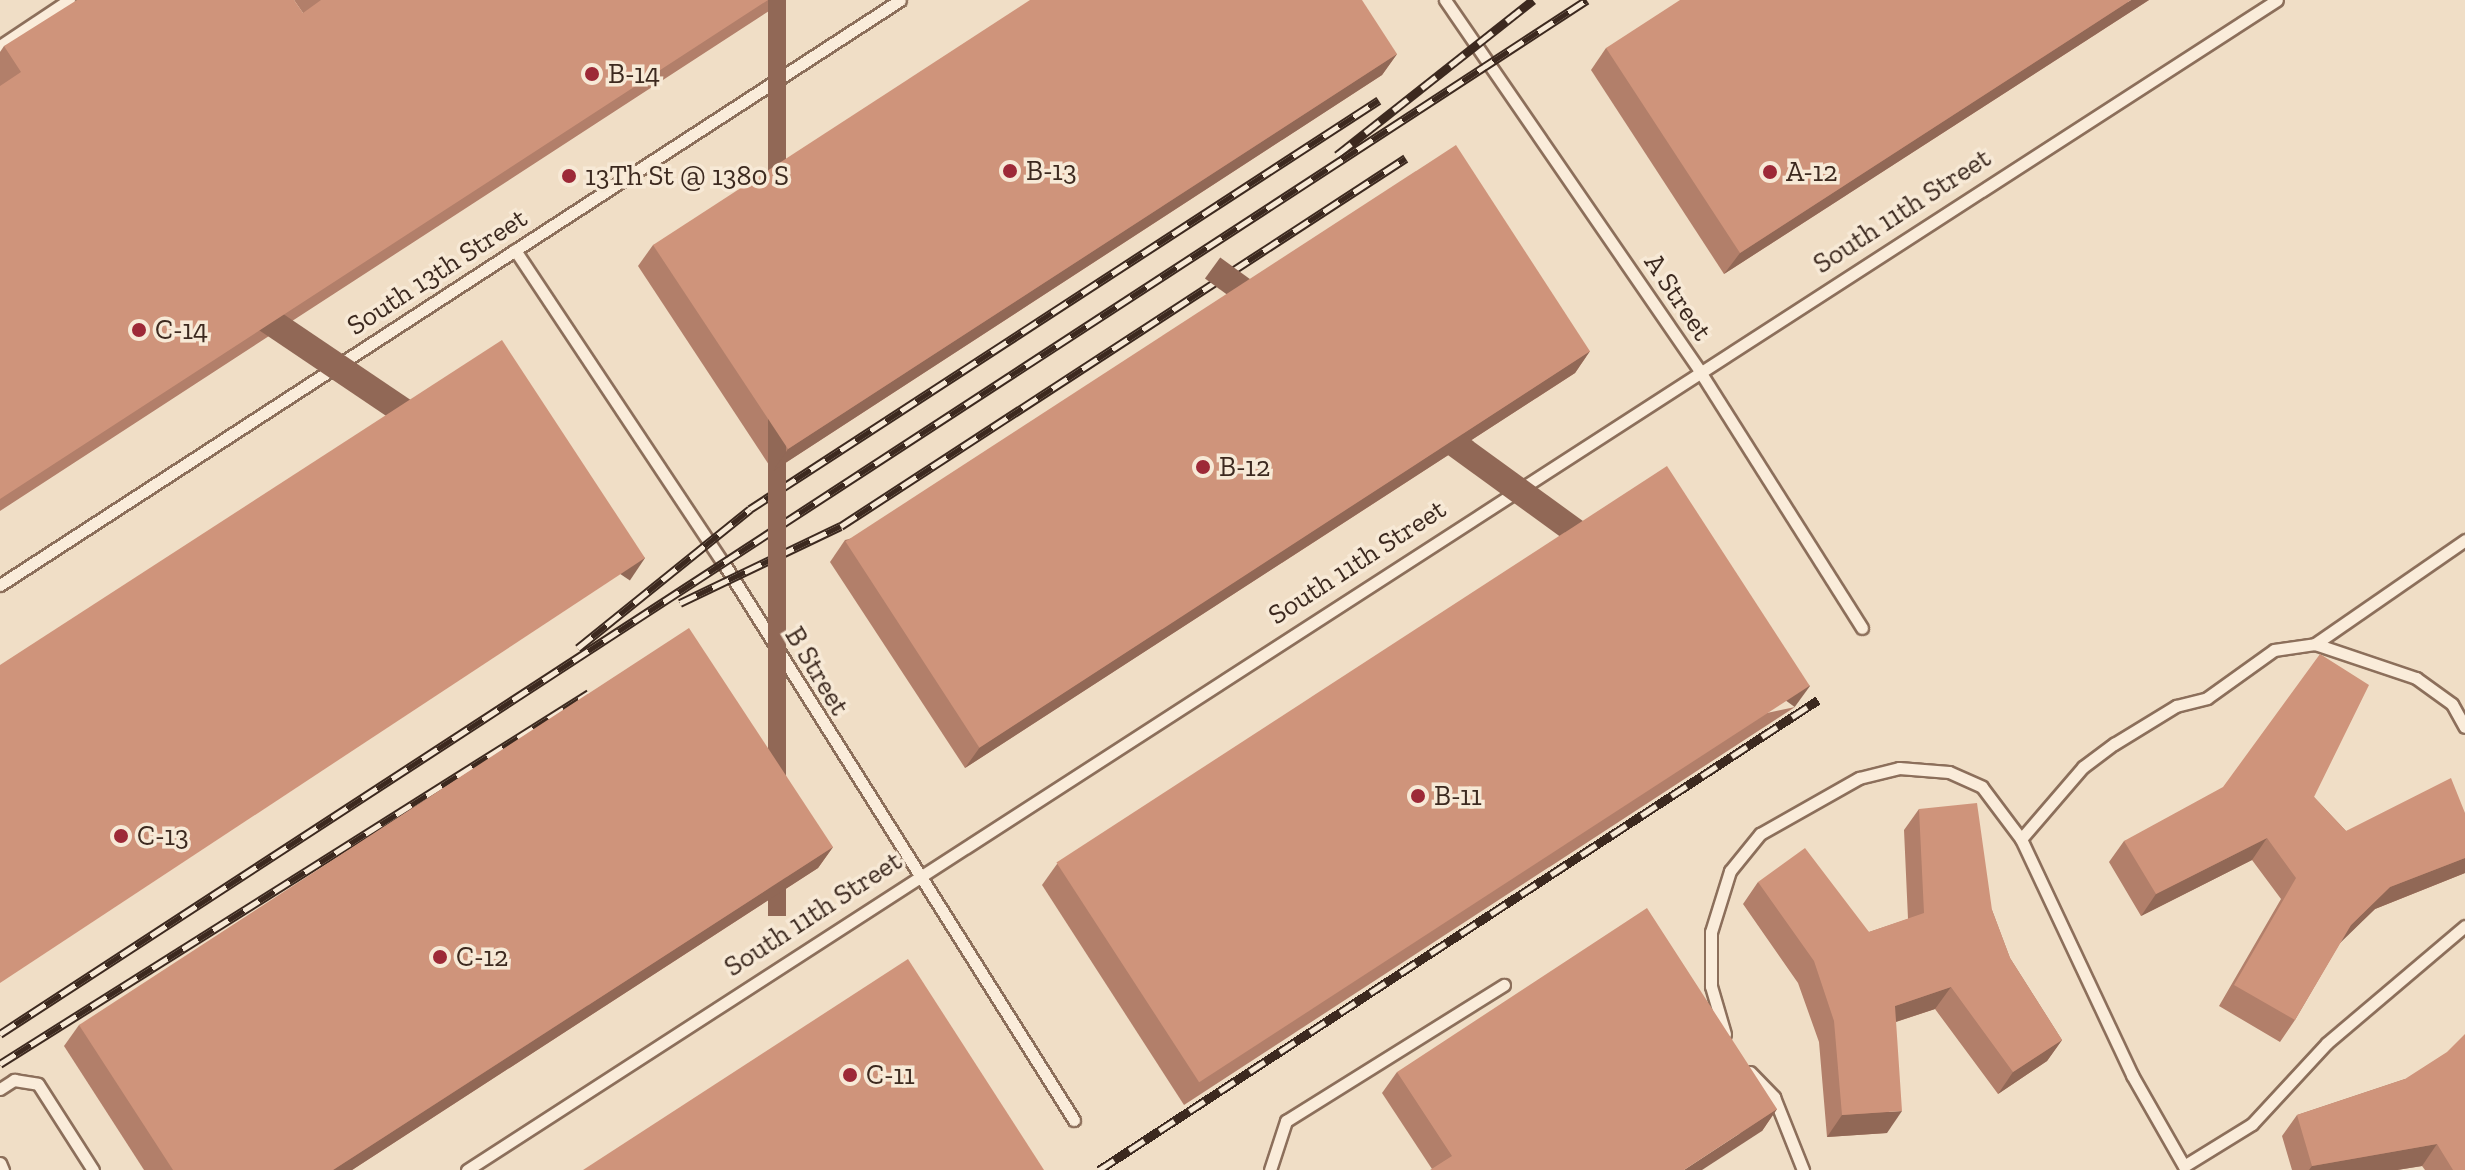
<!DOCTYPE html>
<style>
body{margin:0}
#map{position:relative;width:2465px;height:1170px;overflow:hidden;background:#f0dec6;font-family:"Zilla Slab",serif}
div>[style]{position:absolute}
.roads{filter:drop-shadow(2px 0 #8c6f5b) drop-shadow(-2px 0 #8c6f5b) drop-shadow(0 2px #8c6f5b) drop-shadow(0 -2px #8c6f5b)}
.lane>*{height:11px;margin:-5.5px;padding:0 5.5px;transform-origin:5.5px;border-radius:5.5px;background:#faecda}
.rail>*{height:9px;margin-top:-4.5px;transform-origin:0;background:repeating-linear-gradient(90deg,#f7e9d6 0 18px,#3c291f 0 36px);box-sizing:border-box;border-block:2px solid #3c291f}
.wall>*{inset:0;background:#b27f6a}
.shaded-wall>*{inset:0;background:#916856;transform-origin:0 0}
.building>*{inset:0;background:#cf947b;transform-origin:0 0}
.dots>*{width:22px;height:22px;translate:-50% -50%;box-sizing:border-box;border:4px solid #f7e9d6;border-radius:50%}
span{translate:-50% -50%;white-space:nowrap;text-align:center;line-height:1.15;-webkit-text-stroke:7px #f7e9d6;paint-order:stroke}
.poi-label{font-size:28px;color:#3c291f}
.left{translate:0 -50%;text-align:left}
.street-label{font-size:28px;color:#3c291f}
</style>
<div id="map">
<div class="roads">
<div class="lane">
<i style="left:1445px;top:0;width:449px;rotate:55.5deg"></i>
<i style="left:1699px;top:370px;width:305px;rotate:57.7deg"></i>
<i style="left:0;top:46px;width:83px;rotate:-33.7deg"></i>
<i style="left:515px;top:250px;width:377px;rotate:56.4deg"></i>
<i style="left:724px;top:564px;width:657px;rotate:57.81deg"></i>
<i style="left:0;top:585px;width:1073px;rotate:-33.02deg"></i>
<i style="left:2315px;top:644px;width:107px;rotate:18.6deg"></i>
<i style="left:2416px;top:678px;width:44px;rotate:35.8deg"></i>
<i style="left:2452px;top:704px;width:26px;rotate:61deg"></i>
<i style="left:2021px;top:839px;width:261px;rotate:64.8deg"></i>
<i style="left:2132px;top:1075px;width:105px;rotate:60.3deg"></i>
<i style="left:2184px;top:1166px;width:80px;rotate:-31.7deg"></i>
<i style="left:2252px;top:1124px;width:110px;rotate:-47.2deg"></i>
<i style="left:2327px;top:1043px;width:181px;rotate:-40.3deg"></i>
<i style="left:1725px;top:1034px;width:50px;rotate:-106.3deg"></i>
<i style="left:1711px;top:986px;width:54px;rotate:-90deg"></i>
<i style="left:1711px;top:932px;width:64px;rotate:-72.7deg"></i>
<i style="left:1730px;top:871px;width:48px;rotate:-51deg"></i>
<i style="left:1760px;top:834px;width:114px;rotate:-29.5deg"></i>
<i style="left:1859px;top:778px;width:41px;rotate:-14deg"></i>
<i style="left:1899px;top:768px;width:50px;rotate:4.6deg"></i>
<i style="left:1949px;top:772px;width:36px;rotate:24deg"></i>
<i style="left:1982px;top:787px;width:65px;rotate:53.1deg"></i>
<i style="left:2021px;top:839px;width:95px;rotate:-49.3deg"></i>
<i style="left:2083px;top:767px;width:39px;rotate:-37deg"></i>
<i style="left:2114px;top:744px;width:73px;rotate:-31.5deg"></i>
<i style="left:2176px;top:706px;width:32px;rotate:-14deg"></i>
<i style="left:2207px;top:698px;width:82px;rotate:-35.6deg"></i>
<i style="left:2274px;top:650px;width:41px;rotate:-8.3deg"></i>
<i style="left:2315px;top:644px;width:183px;rotate:-34.7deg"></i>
<i style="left:1750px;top:1072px;width:35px;rotate:46deg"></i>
<i style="left:1774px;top:1097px;width:79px;rotate:68.3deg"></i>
<i style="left:0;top:1089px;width:17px;rotate:-33deg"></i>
<i style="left:14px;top:1080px;width:24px;rotate:9deg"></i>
<i style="left:38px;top:1084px;width:102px;rotate:57.4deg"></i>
<i style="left:0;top:1163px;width:8px;rotate:67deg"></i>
<i style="left:467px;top:1170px;width:2155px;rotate:-32.88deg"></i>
<i style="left:1270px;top:1170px;width:52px;rotate:-71.9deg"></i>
<i style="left:1286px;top:1121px;width:257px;rotate:-32deg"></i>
</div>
</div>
<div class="rail">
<i style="left:1337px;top:155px;width:250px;rotate:-38.3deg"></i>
<i style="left:680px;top:603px;width:178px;rotate:-25.6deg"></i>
<i style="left:841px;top:526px;width:674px;rotate:-33.08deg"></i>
<i style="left:578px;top:648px;width:221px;rotate:-38.9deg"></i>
<i style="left:750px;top:509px;width:750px;rotate:-33.03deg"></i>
<i style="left:0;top:1034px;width:1894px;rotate:-33.09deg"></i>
<i style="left:0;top:1064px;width:696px;rotate:-32.21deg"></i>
<i style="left:1099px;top:1170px;width:859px;rotate:-33.17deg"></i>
</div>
<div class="wall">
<i style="clip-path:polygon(294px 0,786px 0,0 511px,0 52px,4px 46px,303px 13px)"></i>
<i style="clip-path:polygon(2149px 0,1724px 274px,1591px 70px,1606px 48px)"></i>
<i style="clip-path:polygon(1397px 54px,1382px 75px,773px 471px,638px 266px,653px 245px)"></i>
<i style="clip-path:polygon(1590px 351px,1575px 373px,965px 768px,830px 562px,845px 540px)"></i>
<i style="clip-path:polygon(1795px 707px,1184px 1105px,1042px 885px,1057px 864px)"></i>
<i style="clip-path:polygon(2314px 797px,2346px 831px,2465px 813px,2465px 873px,2375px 909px,2341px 941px,2295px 1020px,2280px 1042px,2219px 1006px,2281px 899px,2252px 860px,2141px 916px,2109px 862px,2124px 841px)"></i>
<i style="clip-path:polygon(1919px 809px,1992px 910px,2010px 958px,2062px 1040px,2047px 1061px,1998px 1094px,1935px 1009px,1896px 1022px,1887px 1133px,1827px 1137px,1819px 1042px,1798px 983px,1743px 904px,1758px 882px,1869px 932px,1908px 919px,1904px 830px)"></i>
<i style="clip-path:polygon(833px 847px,818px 868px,352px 1170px,144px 1170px,64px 1046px,79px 1025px)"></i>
<i style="clip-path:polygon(1397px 1072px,1777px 1109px,1762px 1131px,1432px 1169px,1382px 1093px)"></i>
<i style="clip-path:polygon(2405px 1079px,2465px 1170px,2425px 1170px,2422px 1166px,2397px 1170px,2292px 1170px,2282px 1136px,2297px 1115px)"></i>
</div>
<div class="shaded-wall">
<i style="left:768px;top:0;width:18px;height:916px"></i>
<i style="clip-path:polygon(2131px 0,2149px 0,1724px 274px,1740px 253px)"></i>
<i style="clip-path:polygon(1397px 54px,1382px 75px,773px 471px,788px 449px)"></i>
<i style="clip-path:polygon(1590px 351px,1575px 373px,965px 768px,980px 747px)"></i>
<i style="left:645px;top:558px;width:27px;height:772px;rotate:124deg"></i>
<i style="left:1810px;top:686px;width:26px;height:729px;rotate:126deg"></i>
<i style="clip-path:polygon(2267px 838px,2252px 860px,2141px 916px,2156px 894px)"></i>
<i style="clip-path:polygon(833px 847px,818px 868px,352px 1170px,333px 1170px)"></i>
<i style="clip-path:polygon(2465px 858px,2465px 873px,2375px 909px,2336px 947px,2351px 925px,2390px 887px)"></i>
<i style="clip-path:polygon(1951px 987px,1935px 1009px,1880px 1027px,1895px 1006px)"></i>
<i style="clip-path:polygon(2062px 1040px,2047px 1061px,1998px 1094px,2013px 1072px)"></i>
<i style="clip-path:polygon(1777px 1109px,1762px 1131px,1702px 1170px,1684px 1170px)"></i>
<i style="clip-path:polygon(1902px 1111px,1887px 1133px,1827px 1137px,1842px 1115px)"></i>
<i style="clip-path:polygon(2437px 1144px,2422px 1166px,2397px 1170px,2309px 1170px,2312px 1166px)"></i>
</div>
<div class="building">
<i style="clip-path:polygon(77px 0,294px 0,303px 13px,321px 0,768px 0,0 499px,0 86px,21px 72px,4px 46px)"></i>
<i style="clip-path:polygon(1030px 0,1362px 0,1397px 54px,788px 449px,653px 245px)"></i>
<i style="clip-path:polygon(1680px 0,2131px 0,1740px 253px,1606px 48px)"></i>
<i style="left:1456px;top:145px;width:246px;height:728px;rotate:57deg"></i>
<i style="clip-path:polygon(502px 340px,645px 558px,0 983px,0 665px)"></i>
<i style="left:1667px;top:466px;width:262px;height:728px;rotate:57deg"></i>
<i style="clip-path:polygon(689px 628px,833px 847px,333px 1170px,173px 1170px,79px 1025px)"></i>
<i style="clip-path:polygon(2320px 654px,2369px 685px,2314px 797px,2346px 831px,2451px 778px,2465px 813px,2465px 858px,2390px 887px,2351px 925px,2295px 1020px,2234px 985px,2296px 878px,2267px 838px,2156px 894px,2124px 841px,2223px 787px)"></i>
<i style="clip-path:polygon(1977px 803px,1992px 910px,2010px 958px,2062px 1040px,2013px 1072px,1951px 987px,1895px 1006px,1902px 1111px,1842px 1115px,1834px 1021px,1814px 961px,1758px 882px,1805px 848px,1869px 932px,1924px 913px,1919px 809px)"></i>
<i style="clip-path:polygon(1647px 908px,1777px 1109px,1684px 1170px,1430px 1170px,1452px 1156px,1397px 1072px)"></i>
<i style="clip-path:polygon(908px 959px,1044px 1170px,583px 1170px)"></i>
<i style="clip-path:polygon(2465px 1034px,2465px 1170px,2453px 1170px,2437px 1144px,2312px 1166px,2297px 1115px,2405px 1079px,2447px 1052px)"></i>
</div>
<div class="dots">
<i style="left:592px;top:74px;background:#9d2937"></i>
<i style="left:1010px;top:171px;background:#9d2937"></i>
<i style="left:1770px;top:172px;background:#9d2937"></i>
<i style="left:569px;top:176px;background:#9d2937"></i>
<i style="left:139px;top:330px;background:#9d2937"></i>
<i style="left:1203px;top:467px;background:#9d2937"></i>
<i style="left:1418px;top:796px;background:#9d2937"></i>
<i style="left:121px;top:836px;background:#9d2937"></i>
<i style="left:440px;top:957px;background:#9d2937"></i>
<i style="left:850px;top:1075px;background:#9d2937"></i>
</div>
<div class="poi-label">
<span class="left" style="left:608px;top:74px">B-14</span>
<span class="left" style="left:1026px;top:171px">B-13</span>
<span class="left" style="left:1786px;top:172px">A-12</span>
<span class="left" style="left:585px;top:176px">13Th St @ 1380 S</span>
<span class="left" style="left:155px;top:330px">C-14</span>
<span class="left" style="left:1219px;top:467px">B-12</span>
<span class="left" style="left:1434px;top:796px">B-11</span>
<span class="left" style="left:137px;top:836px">C-13</span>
<span class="left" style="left:456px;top:957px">C-12</span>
<span class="left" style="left:866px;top:1075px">C-11</span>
</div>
<div class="street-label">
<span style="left:1902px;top:211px;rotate:-33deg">South 11th Street</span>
<span style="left:437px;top:272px;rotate:-33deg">South 13th Street</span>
<span style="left:1678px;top:297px;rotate:56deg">A Street</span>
<span style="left:1357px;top:562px;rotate:-33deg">South 11th Street</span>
<span style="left:817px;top:671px;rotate:59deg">B Street</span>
<span style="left:813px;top:914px;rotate:-33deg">South 11th Street</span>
</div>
</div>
